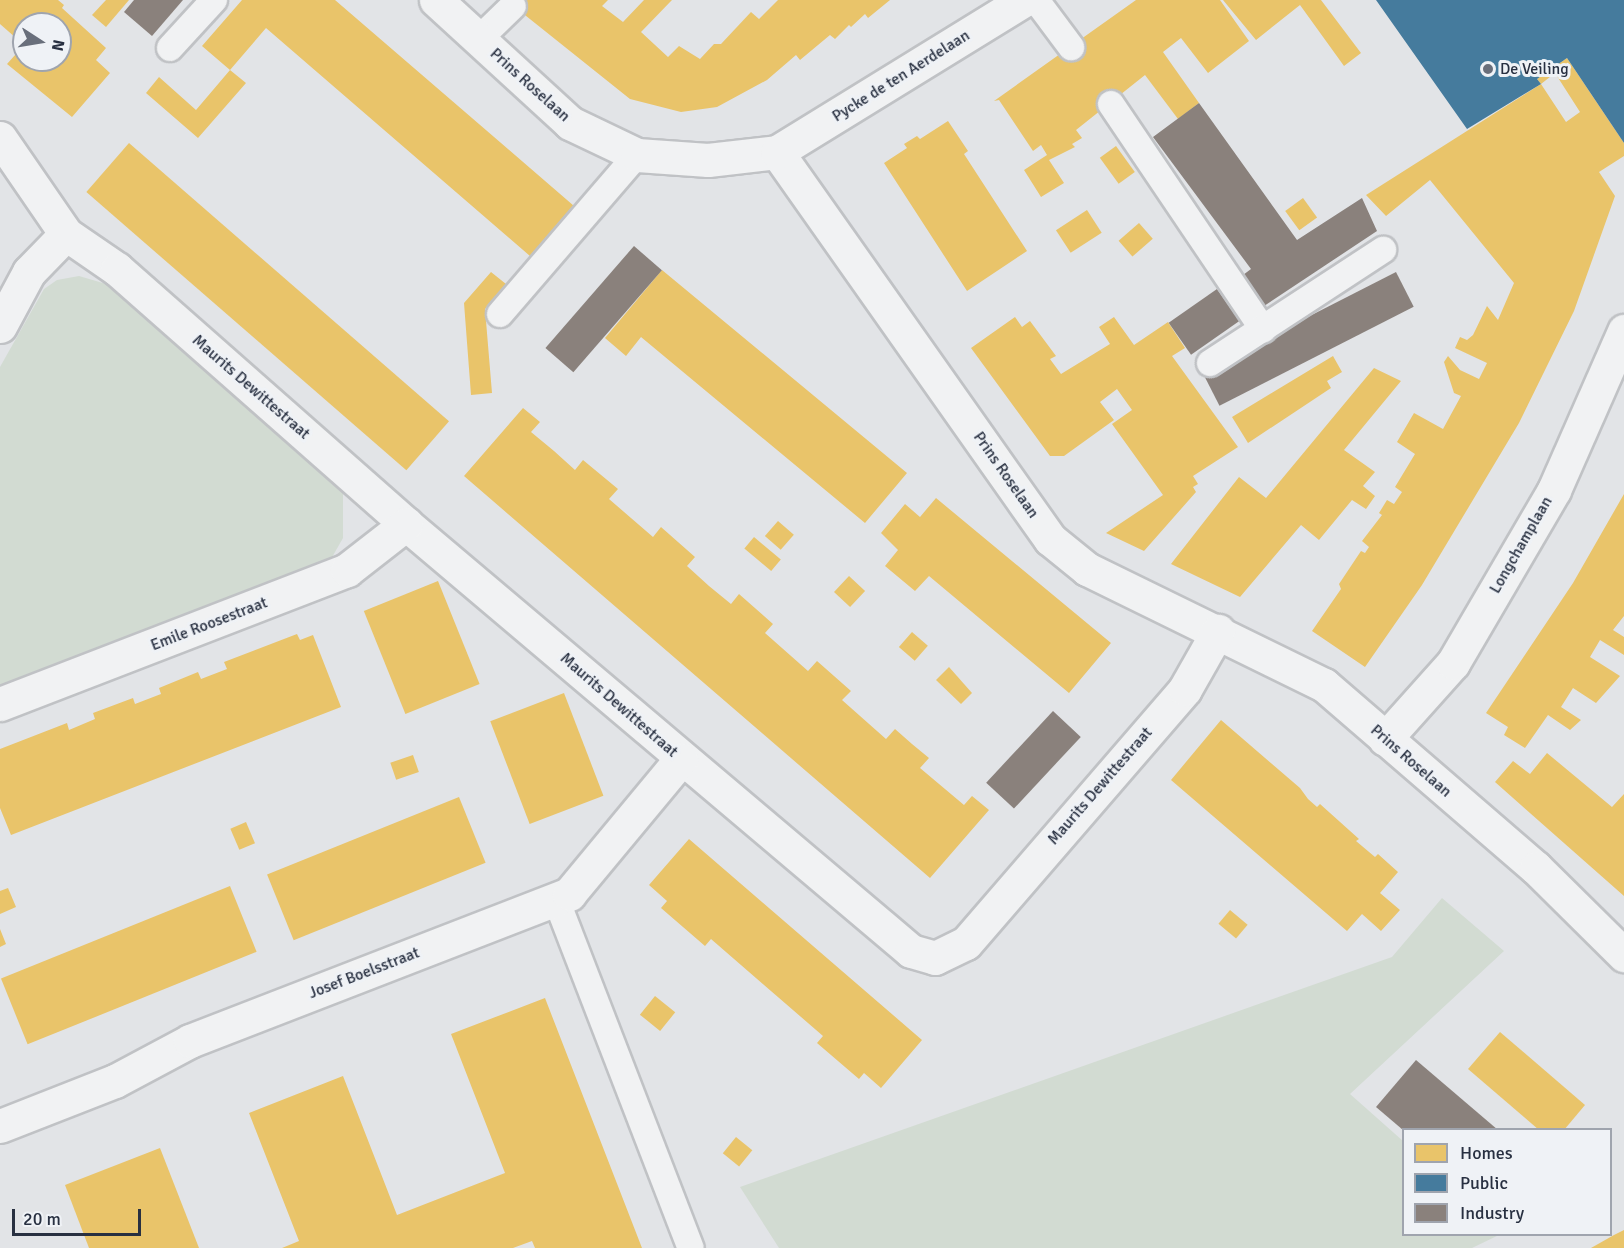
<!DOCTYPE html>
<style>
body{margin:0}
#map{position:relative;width:1624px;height:1248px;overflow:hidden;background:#e2e4e7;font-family:Signika,sans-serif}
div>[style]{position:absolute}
.green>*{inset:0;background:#d2dbd2}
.homes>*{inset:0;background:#e9c46a;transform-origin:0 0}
.public>*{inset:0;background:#457b9d}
.industry>*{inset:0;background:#8a817c;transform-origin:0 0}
.roads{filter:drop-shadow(2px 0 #c0c2c5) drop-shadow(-2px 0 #c0c2c5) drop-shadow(0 2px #c0c2c5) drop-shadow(0 -2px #c0c2c5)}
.service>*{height:26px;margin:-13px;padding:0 13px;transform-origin:13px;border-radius:13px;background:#f1f2f3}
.minor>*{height:33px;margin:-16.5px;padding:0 16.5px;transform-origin:16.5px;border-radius:16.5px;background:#f1f2f3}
.dots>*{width:16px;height:16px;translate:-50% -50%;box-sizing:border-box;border:3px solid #eff2f6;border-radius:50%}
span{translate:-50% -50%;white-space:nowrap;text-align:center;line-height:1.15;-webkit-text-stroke:6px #eff2f6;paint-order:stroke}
.poi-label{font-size:16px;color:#283041}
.left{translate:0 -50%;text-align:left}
.street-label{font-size:16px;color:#283041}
.legend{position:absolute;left:1402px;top:1128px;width:210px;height:108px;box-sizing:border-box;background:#eff2f6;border:2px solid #9fa4ae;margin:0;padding:8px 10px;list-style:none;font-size:18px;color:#283041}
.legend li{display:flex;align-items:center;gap:12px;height:30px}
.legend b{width:30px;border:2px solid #9fa4ae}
.north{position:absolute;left:12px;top:12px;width:60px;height:60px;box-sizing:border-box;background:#eff2f6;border:2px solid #9fa4ae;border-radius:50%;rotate:102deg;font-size:16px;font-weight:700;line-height:24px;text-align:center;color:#283041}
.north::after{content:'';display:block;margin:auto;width:21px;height:27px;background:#696f7b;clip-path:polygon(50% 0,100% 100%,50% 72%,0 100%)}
.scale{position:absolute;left:12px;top:1209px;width:129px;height:27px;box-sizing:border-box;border:3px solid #283041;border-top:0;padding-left:8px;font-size:18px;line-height:21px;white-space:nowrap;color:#283041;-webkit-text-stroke:4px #eff2f6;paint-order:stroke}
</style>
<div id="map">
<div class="green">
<i style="clip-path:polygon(79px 276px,113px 286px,329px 472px,343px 491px,343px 538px,331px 559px,0 689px,0 367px,44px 289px,57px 280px)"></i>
<i style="clip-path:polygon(1442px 898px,1504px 951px,1350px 1094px,1403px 1141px,1404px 1234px,1499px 1235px,1472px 1248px,779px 1248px,740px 1187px,1392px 957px)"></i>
</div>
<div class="homes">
<i style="clip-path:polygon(evenodd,0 0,58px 0,64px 5px,62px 8px,106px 48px,96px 60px,110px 73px,72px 117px,7px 64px,24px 45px,0 24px,0 0,24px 24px,60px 24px,60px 60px,24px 60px,24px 24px)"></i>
<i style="clip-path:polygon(106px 0,129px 0,106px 27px,92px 15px)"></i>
<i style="clip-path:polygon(242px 0,335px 0,574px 206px,530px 256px,266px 28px,230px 70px,202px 46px)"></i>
<i style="clip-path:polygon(506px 0,608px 0,602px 6px,623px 22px,644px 0,672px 0,641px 32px,668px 57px,679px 46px,700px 59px,714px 44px,721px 44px,751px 12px,759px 19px,778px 0,890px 0,868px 18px,865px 14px,851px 27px,849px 25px,835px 39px,830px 35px,800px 60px,796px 55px,767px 80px,717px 107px,681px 112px,630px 99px)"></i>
<i style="clip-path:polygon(1136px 0,1220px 0,1249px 41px,1208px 73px,1181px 38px,1163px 52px,1199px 103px,1178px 119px,1145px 75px,1076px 130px,1082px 138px,1072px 144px,1075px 147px,1049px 160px,1064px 183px,1041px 197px,1024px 170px,1047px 155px,1041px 145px,1033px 151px,999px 100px,994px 101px)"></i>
<i style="clip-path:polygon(1223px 0,1321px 0,1361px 53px,1344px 66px,1300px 5px,1256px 40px)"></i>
<i style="clip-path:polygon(evenodd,1567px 58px,1624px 143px,1624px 156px,1599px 172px,1615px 196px,1574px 311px,1519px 423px,1422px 585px,1365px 667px,1312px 631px,1341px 589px,1339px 584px,1361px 551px,1365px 553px,1369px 547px,1362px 541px,1382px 515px,1379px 513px,1387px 500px,1394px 504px,1402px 492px,1395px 487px,1415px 454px,1397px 442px,1414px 413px,1443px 429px,1461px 396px,1454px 393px,1444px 362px,1448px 356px,1460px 370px,1479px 379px,1487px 363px,1455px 348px,1460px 337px,1467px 340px,1473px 335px,1487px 306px,1498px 320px,1514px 283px,1430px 180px,1386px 216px,1366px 195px,1541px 84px,1537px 79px,1567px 58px,1555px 73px,1580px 112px,1566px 122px,1541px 84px,1555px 73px)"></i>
<i style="clip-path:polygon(230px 70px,246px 83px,198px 138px,146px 93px,159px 77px,196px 110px)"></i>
<i style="clip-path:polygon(948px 121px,968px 151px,964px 154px,1027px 251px,967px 291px,884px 163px,907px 148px,904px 144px,917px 136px,920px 139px)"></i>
<i style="left:129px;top:143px;width:424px;height:65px;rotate:41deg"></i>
<i style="left:1116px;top:146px;width:32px;height:20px;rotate:54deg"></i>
<i style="left:1303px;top:198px;width:24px;height:22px;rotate:54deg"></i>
<i style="left:1087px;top:210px;width:27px;height:37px;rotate:57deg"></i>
<i style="left:1139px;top:223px;width:21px;height:27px;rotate:49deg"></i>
<i style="clip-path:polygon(662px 270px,907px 473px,865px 523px,641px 337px,626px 356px,605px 338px)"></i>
<i style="clip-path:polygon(491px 272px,506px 284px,485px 309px,492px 393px,471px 395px,464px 303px)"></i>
<i style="clip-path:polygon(1015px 317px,1022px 327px,1030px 321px,1056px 356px,1050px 359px,1061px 374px,1110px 344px,1099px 327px,1114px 317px,1134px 345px,1168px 322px,1185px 348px,1172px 356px,1238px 447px,1193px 476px,1198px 484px,1193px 487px,1196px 492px,1144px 551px,1106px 533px,1163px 495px,1112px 424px,1132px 410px,1117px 389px,1100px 402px,1114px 420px,1064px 456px,1050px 456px,971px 348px)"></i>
<i style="clip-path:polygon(1333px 356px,1342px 372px,1327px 381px,1331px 388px,1248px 443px,1232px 417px)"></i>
<i style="clip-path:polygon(1374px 368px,1401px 381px,1344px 450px,1375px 472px,1363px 486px,1375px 496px,1366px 509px,1352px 500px,1319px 540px,1301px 525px,1240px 597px,1171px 564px,1239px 477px,1266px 498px)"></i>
<i style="clip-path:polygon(523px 408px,540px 422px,531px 432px,554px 451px,575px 470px,583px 460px,618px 489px,609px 499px,653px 537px,661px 527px,695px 557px,687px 566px,709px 586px,731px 604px,739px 594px,773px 624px,765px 633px,808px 671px,817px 661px,851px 691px,842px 700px,886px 739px,895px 729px,912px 744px,929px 758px,920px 768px,964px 805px,972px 796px,989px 810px,930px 878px,464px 476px)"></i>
<i style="clip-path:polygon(1624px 494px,1624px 616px,1613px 630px,1624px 637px,1624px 655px,1600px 640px,1590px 657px,1620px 676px,1596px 703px,1573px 688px,1561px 707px,1581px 720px,1570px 730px,1548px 715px,1525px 748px,1504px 735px,1508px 727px,1486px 713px,1573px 583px)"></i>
<i style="clip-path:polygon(936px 498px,1111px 643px,1069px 693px,929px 576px,915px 591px,885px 566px,898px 550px,881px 533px,905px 504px,920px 517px)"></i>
<i style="left:778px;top:521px;width:21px;height:20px;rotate:41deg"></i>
<i style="left:754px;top:537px;width:35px;height:15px;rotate:40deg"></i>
<i style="left:849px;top:576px;width:22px;height:22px;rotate:43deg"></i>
<i style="left:438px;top:581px;width:111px;height:80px;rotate:68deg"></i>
<i style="left:912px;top:632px;width:21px;height:20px;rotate:41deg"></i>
<i style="clip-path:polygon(297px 634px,300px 640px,313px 635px,341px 707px,11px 835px,0 808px,0 749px,67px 723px,69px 730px,95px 719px,93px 713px,133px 698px,135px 704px,161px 694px,159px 688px,198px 672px,201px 679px,227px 669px,224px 662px)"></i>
<i style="clip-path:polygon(949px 667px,972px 693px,961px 704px,936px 680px)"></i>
<i style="left:564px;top:693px;width:110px;height:79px;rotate:69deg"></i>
<i style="clip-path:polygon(1221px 720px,1300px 788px,1308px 799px,1317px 807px,1320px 804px,1359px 839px,1356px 841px,1375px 857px,1378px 854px,1398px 872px,1380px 893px,1400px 910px,1381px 931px,1362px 914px,1347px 931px,1171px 780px)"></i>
<i style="clip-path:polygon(1547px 753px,1612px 807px,1624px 794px,1624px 896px,1495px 782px,1513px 761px,1530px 774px)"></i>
<i style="left:413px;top:755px;width:18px;height:24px;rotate:71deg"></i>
<i style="left:459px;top:797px;width:71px;height:207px;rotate:68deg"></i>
<i style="left:246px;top:822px;width:23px;height:17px;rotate:67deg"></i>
<i style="clip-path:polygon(689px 839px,922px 1040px,881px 1088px,864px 1073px,859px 1079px,817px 1043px,823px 1036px,711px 939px,705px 946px,661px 908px,667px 901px,649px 885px)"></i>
<i style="left:230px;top:886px;width:71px;height:247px;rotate:68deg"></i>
<i style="clip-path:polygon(8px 888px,16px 907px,0 914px,0 891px)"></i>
<i style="left:1230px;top:910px;width:23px;height:18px;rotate:40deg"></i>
<i style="clip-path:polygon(0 929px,6px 944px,0 947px)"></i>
<i style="left:655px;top:996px;width:26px;height:24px;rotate:39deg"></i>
<i style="clip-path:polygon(545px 998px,642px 1248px,535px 1248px,532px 1241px,513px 1248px,282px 1248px,299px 1241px,249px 1113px,343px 1076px,397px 1215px,505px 1173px,451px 1034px)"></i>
<i style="clip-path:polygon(1500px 1032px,1585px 1105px,1564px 1130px,1539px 1130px,1468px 1069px)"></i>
<i style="left:736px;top:1137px;width:21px;height:21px;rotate:39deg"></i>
<i style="clip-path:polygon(160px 1148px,199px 1248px,89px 1248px,65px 1185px)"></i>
<i style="clip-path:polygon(1624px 1230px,1624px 1248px,1591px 1248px,1614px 1235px)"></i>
</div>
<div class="public">
<i style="clip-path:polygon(1376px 0,1624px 0,1624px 143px,1567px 58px,1537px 79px,1541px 84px,1467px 129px)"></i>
</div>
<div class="industry">
<i style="clip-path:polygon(134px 0,183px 0,152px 36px,124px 12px)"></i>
<i style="clip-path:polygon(1199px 103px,1297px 240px,1362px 198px,1377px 231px,1264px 306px,1243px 275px,1251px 269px,1153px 137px)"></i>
<i style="left:634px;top:246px;width:37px;height:135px;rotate:41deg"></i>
<i style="left:1396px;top:272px;width:39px;height:218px;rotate:63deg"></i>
<i style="left:1217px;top:289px;width:39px;height:59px;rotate:55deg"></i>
<i style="left:1053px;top:711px;width:38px;height:98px;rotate:43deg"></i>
<i style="clip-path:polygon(1416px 1060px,1498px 1130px,1403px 1130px,1376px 1107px)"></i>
</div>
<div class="roads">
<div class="service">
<i style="left:1036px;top:0;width:59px;rotate:53.3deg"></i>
<i style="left:479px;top:39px;width:47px;rotate:-44.1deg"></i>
<i style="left:170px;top:48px;width:65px;rotate:-47.5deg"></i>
<i style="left:1111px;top:104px;width:272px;rotate:56deg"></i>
<i style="left:500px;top:314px;width:210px;rotate:-49.3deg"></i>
<i style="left:1210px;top:363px;width:207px;rotate:-33.2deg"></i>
<i style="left:556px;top:899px;width:374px;rotate:68.9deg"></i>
</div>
<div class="minor">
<i style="left:436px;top:0;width:182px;rotate:42.5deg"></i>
<i style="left:570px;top:123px;width:74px;rotate:25.5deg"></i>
<i style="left:637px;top:155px;width:71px;rotate:4deg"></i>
<i style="left:708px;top:160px;width:69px;rotate:-6.6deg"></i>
<i style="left:777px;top:152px;width:474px;rotate:54.8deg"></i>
<i style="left:1050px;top:539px;width:48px;rotate:39deg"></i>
<i style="left:1087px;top:569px;width:264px;rotate:26.1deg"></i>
<i style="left:1324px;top:685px;width:280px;rotate:40.8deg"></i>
<i style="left:1536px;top:868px;width:124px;rotate:44.7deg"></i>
<i style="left:0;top:138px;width:116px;rotate:55.5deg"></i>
<i style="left:66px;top:234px;width:62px;rotate:34.5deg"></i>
<i style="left:117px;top:269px;width:385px;rotate:41.4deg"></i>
<i style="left:406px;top:524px;width:661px;rotate:40.22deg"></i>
<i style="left:911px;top:951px;width:25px;rotate:16deg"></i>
<i style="left:935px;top:958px;width:34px;rotate:-26deg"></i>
<i style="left:966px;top:943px;width:335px;rotate:-49.2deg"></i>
<i style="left:1185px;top:689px;width:67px;rotate:-60.4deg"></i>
<i style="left:777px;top:152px;width:290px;rotate:-31.6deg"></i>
<i style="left:0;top:326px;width:61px;rotate:-61.8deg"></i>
<i style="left:29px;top:272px;width:53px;rotate:-45.8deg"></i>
<i style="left:0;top:704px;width:372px;rotate:-21.1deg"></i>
<i style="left:347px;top:570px;width:75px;rotate:-37.9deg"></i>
<i style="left:1385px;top:739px;width:102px;rotate:-48.2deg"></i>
<i style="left:1453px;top:663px;width:200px;rotate:-59.7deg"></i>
<i style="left:1554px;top:490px;width:174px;rotate:-66.2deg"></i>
<i style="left:0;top:1126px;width:123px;rotate:-21.4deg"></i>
<i style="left:115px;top:1081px;width:85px;rotate:-28.1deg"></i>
<i style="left:190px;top:1041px;width:407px;rotate:-21.2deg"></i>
<i style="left:569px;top:894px;width:175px;rotate:-50.3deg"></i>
</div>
</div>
<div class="dots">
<i style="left:1488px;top:69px;background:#696f7b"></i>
</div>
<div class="poi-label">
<span class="left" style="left:1500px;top:69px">De Veiling</span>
</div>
<div class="street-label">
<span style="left:901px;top:76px;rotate:-32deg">Pycke de ten Aerdelaan</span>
<span style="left:530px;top:85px;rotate:42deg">Prins Roselaan</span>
<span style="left:251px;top:387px;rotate:41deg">Maurits Dewittestraat</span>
<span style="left:1006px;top:475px;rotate:55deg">Prins Roselaan</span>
<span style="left:1521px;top:545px;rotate:-60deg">Longchamplaan</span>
<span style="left:209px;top:624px;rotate:-21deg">Emile Roosestraat</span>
<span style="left:619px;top:705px;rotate:41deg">Maurits Dewittestraat</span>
<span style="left:1411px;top:761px;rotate:41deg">Prins Roselaan</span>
<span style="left:1100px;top:786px;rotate:-49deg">Maurits Dewittestraat</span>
<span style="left:364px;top:973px;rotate:-21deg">Josef Boelsstraat</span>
</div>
<ul class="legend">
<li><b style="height:16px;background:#e9c46a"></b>Homes</li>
<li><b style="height:16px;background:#457b9d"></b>Public</li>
<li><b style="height:16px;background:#8a817c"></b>Industry</li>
</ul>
<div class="north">N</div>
<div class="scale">20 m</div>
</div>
